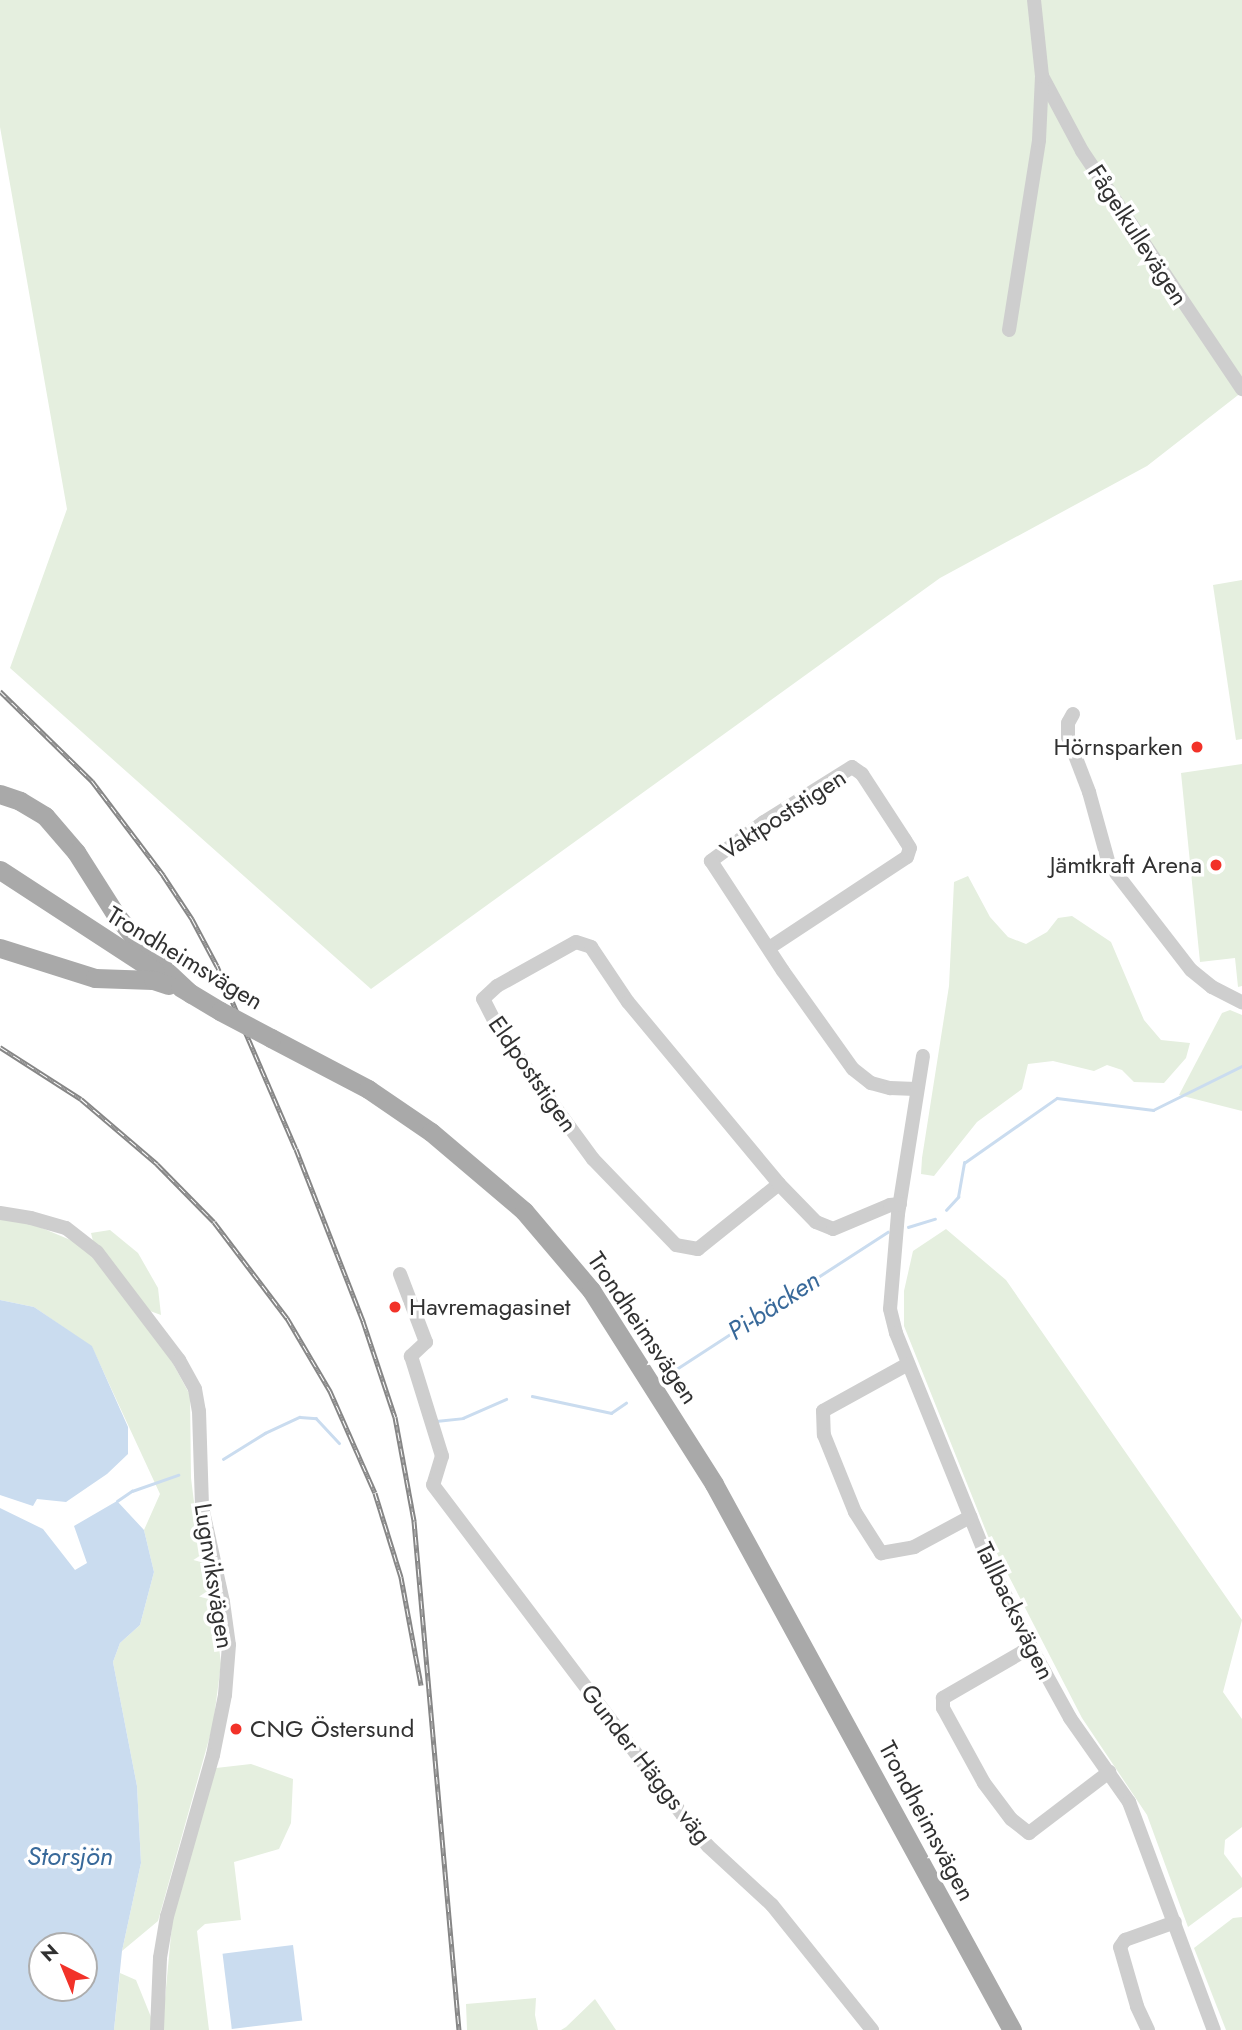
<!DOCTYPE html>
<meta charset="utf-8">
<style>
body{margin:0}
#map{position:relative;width:1242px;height:2030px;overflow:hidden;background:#fff;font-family:Jost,sans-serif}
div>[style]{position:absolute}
.green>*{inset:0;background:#e5efdf}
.water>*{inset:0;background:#cadcef;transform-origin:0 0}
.stream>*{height:2.5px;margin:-1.25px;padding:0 1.25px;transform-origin:1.25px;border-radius:1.25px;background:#cadcef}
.minor>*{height:14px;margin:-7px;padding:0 7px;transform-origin:7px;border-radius:7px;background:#cecece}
.major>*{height:19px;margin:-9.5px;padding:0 9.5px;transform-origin:9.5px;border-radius:9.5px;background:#a9a9a9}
.rail>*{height:5px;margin-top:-2.5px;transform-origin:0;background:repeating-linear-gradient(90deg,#fff 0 8px,#868686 0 16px);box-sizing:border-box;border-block:2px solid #868686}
.major-bridge>*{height:19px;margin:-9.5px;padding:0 9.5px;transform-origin:9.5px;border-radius:9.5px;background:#a9a9a9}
.dots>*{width:19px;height:19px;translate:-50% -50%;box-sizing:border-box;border:4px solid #fff;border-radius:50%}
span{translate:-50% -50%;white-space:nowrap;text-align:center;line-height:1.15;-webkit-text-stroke:7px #fff;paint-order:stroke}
.street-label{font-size:24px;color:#313131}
.poi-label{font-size:24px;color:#313131}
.right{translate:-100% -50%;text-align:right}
.left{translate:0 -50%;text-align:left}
.water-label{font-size:26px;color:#38699a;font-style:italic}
.north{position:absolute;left:28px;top:1932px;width:70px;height:70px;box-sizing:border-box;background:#fff;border:2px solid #adadad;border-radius:50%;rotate:317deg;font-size:19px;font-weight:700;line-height:28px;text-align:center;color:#313131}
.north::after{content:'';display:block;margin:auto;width:24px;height:32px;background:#f23229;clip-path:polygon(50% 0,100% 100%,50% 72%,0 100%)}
</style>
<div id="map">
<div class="green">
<i style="clip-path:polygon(0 0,1242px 0,1242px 392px,1147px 466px,940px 578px,371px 989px,10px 668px,67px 509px,0 127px)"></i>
<i style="clip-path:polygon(1242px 580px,1242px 739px,1236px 740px,1213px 585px)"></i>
<i style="clip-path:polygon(1242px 764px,1242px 986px,1238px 987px,1235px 958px,1200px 962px,1181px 773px)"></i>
<i style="clip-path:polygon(968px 876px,990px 917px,1008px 937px,1026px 944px,1047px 932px,1058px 918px,1072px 916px,1111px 942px,1144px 1020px,1161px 1040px,1190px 1043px,1186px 1058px,1164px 1083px,1134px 1082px,1122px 1070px,1107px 1065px,1094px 1071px,1053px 1061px,1028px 1064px,1022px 1089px,977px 1122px,934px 1176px,921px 1174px,922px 1158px,949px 986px,954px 882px)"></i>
<i style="clip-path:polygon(1230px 1010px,1242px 1015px,1242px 1111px,1179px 1095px,1222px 1013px)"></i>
<i style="clip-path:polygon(0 1219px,30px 1223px,80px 1244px,112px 1278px,170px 1358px,190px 1395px,191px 1478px,196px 1518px,213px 1595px,221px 1664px,213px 1725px,158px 1921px,122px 1951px,141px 1863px,137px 1786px,113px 1662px,120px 1643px,140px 1625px,154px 1572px,144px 1530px,160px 1494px,92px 1347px,34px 1307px,0 1300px)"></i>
<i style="clip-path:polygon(946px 1229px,1006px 1280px,1242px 1620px,1223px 1692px,1242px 1719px,1242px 1827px,1225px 1840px,1224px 1854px,1242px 1878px,1242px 1887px,1188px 1927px,1147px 1815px,1082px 1718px,988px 1536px,904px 1326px,904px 1291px,913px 1251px)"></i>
<i style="clip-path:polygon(110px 1230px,138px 1253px,158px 1288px,161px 1315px,150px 1311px,93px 1241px,91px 1233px)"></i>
<i style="clip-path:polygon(251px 1764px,293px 1779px,291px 1823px,279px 1849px,234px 1862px,241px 1920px,205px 1924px,197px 1931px,209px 2030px,162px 2030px,173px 1914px,216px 1768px)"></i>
<i style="clip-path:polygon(1242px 1917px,1242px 2030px,1226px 2030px,1194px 1948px,1233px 1918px)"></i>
<i style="clip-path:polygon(120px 1973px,136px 1980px,151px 2017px,151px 2030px,114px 2030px)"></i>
<i style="clip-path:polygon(536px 1998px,535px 2015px,538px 2030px,467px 2030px,466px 2004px)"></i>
<i style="clip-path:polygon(595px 1999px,616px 2030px,561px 2030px,566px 2027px)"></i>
</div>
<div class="water">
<i style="clip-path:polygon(0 1300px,34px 1307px,92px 1346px,128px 1427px,128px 1454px,107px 1474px,66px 1502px,37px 1499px,33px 1506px,0 1495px)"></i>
<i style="clip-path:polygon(evenodd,117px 1501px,144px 1530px,154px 1572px,140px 1625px,120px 1643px,113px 1662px,137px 1786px,141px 1863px,122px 1951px,114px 2030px,0 2030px,0 1508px,43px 1529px,75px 1570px,87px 1563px,74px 1526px,117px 1501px,42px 1946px,84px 1946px,84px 1988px,42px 1988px,42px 1946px)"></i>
<i style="left:293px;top:1945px;width:76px;height:71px;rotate:83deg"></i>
</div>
<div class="stream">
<i style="left:946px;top:1210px;width:18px;rotate:-47deg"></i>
<i style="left:958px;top:1197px;width:35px;rotate:-80deg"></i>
<i style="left:964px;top:1163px;width:113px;rotate:-35deg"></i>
<i style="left:1057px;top:1098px;width:97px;rotate:7.1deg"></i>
<i style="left:1153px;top:1110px;width:99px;rotate:-26.3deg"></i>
<i style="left:908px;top:1227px;width:28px;rotate:-17deg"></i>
<i style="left:661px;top:1379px;width:270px;rotate:-33deg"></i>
<i style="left:532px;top:1396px;width:81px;rotate:12.1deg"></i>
<i style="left:611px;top:1413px;width:18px;rotate:-34deg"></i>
<i style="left:436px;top:1421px;width:27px;rotate:-6deg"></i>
<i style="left:463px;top:1418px;width:47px;rotate:-23.8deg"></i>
<i style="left:223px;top:1459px;width:49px;rotate:-31.8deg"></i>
<i style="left:265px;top:1433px;width:38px;rotate:-25deg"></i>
<i style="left:300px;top:1417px;width:16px;rotate:4deg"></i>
<i style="left:316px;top:1418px;width:34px;rotate:47deg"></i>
<i style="left:117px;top:1501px;width:18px;rotate:-34deg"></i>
<i style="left:132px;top:1491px;width:49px;rotate:-19.2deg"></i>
</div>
<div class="minor">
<i style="left:1042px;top:76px;width:85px;rotate:61.9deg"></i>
<i style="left:1082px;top:151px;width:287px;rotate:56.1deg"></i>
<i style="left:1009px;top:330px;width:192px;rotate:-81deg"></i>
<i style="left:1039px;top:140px;width:64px;rotate:-87.3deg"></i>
<i style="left:1042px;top:76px;width:76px;rotate:-96deg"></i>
<i style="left:1073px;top:714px;width:10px;rotate:119deg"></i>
<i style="left:1068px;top:723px;width:14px;rotate:90deg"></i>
<i style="left:1068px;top:737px;width:59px;rotate:69.1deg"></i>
<i style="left:1089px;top:792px;width:75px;rotate:74.5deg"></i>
<i style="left:1109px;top:864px;width:134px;rotate:52.3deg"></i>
<i style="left:1191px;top:970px;width:27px;rotate:39deg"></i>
<i style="left:1212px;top:987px;width:34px;rotate:27deg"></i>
<i style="left:769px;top:948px;width:165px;rotate:-33.4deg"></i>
<i style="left:907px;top:857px;width:9px;rotate:-72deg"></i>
<i style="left:910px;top:848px;width:9px;rotate:-122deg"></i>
<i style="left:905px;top:840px;width:79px;rotate:-123.1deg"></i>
<i style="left:862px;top:774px;width:12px;rotate:-145deg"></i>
<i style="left:852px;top:767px;width:104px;rotate:148deg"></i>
<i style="left:764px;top:822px;width:66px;rotate:143.7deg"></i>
<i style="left:711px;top:861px;width:131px;rotate:56.8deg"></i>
<i style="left:783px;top:971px;width:120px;rotate:54.5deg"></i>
<i style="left:853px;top:1069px;width:23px;rotate:38deg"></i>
<i style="left:871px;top:1083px;width:20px;rotate:15deg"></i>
<i style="left:890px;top:1088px;width:26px;rotate:2deg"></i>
<i style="left:923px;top:1056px;width:160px;rotate:99deg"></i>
<i style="left:898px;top:1214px;width:95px;rotate:94.8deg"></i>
<i style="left:890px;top:1309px;width:25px;rotate:76deg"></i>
<i style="left:896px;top:1333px;width:243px;rotate:68deg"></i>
<i style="left:987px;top:1558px;width:99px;rotate:63.7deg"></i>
<i style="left:1031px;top:1647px;width:81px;rotate:61.2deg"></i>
<i style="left:1070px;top:1718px;width:103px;rotate:54.9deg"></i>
<i style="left:1129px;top:1802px;width:243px;rotate:69.6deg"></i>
<i style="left:779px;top:1184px;width:104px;rotate:141.3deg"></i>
<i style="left:698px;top:1249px;width:22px;rotate:-170deg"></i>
<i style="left:676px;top:1245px;width:120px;rotate:-134deg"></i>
<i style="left:593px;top:1159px;width:157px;rotate:-126.2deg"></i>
<i style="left:500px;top:1032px;width:37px;rotate:-117deg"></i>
<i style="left:483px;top:999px;width:19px;rotate:-43deg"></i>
<i style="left:497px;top:986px;width:90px;rotate:-29.1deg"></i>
<i style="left:576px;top:942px;width:16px;rotate:18deg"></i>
<i style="left:591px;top:947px;width:66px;rotate:56.1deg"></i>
<i style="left:628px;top:1002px;width:236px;rotate:50.3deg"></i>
<i style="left:779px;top:1184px;width:53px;rotate:45.8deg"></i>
<i style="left:816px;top:1222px;width:18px;rotate:22deg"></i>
<i style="left:833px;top:1229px;width:62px;rotate:-22.8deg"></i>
<i style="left:890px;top:1205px;width:10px;rotate:-6deg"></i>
<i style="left:0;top:1213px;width:31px;rotate:9deg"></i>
<i style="left:31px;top:1218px;width:36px;rotate:16deg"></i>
<i style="left:66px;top:1228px;width:39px;rotate:38deg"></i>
<i style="left:97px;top:1252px;width:136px;rotate:52.8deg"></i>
<i style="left:179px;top:1360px;width:33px;rotate:61deg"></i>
<i style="left:195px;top:1389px;width:22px;rotate:80deg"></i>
<i style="left:199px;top:1411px;width:96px;rotate:88.2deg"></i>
<i style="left:202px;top:1507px;width:97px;rotate:77.5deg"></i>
<i style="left:223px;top:1602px;width:43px;rotate:82.1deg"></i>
<i style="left:229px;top:1645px;width:50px;rotate:94.6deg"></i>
<i style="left:225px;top:1695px;width:61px;rotate:101.3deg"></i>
<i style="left:213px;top:1755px;width:167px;rotate:105.9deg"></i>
<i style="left:167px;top:1916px;width:43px;rotate:99.5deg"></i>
<i style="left:160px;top:1958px;width:72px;rotate:92.4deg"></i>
<i style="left:400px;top:1274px;width:73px;rotate:69.1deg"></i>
<i style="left:426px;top:1342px;width:21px;rotate:137deg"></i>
<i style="left:411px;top:1356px;width:105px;rotate:72.8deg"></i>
<i style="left:442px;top:1456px;width:30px;rotate:107deg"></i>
<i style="left:433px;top:1485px;width:415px;rotate:52.9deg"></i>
<i style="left:683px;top:1816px;width:39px;rotate:50deg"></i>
<i style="left:708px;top:1846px;width:87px;rotate:42.7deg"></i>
<i style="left:772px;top:1905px;width:160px;rotate:51.3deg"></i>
<i style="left:908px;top:1364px;width:97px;rotate:151.1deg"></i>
<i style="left:823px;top:1411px;width:24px;rotate:88deg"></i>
<i style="left:824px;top:1435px;width:83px;rotate:68.1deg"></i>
<i style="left:855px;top:1512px;width:49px;rotate:57.6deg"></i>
<i style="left:881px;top:1553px;width:34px;rotate:-10deg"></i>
<i style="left:914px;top:1547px;width:64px;rotate:-28.2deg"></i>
<i style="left:1031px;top:1647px;width:102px;rotate:149.9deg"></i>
<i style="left:943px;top:1698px;width:10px;rotate:90deg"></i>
<i style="left:943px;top:1708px;width:85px;rotate:61.3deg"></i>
<i style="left:984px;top:1783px;width:45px;rotate:53.1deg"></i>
<i style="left:1011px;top:1819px;width:23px;rotate:38deg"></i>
<i style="left:1029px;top:1833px;width:101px;rotate:-37.3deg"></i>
<i style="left:1148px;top:2030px;width:26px;rotate:-115deg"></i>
<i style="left:1137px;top:2006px;width:61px;rotate:-106.1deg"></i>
<i style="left:1120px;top:1947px;width:9px;rotate:-54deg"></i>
<i style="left:1125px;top:1940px;width:53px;rotate:-19.8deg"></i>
</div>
<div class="major">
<i style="left:0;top:794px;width:21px;rotate:19deg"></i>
<i style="left:20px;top:801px;width:29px;rotate:31deg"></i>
<i style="left:45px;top:816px;width:48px;rotate:49.3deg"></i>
<i style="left:76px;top:852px;width:75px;rotate:57.6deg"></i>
<i style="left:116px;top:915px;width:49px;rotate:50.8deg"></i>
<i style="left:147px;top:953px;width:60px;rotate:43deg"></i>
<i style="left:0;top:870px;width:185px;rotate:33.1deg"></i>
<i style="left:0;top:948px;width:100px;rotate:17.5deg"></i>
<i style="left:95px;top:978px;width:58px;rotate:2deg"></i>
<i style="left:153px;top:980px;width:16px;rotate:18deg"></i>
<i style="left:180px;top:987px;width:47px;rotate:31deg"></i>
<i style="left:271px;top:1038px;width:110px;rotate:27.7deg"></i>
<i style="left:368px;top:1089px;width:76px;rotate:34.3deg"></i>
<i style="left:431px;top:1132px;width:122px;rotate:40.3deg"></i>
<i style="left:524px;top:1211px;width:104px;rotate:49.7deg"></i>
<i style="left:591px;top:1290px;width:230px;rotate:57.6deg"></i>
<i style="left:714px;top:1484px;width:622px;rotate:61.37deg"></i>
</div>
<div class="rail">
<i style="left:0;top:691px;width:129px;rotate:44.4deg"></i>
<i style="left:92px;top:781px;width:118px;rotate:52.9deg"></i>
<i style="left:163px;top:875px;width:53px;rotate:56.6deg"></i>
<i style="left:192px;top:919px;width:53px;rotate:62deg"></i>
<i style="left:217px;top:966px;width:199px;rotate:66.7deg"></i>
<i style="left:296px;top:1149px;width:185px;rotate:68.7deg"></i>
<i style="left:363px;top:1321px;width:101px;rotate:71.6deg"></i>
<i style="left:395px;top:1417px;width:106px;rotate:79.6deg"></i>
<i style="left:414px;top:1521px;width:511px;rotate:84.95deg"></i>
<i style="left:0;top:1047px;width:96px;rotate:32.7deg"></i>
<i style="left:81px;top:1099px;width:100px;rotate:40.5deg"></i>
<i style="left:157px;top:1164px;width:81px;rotate:45.5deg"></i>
<i style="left:214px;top:1222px;width:121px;rotate:52.8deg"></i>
<i style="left:287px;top:1318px;width:85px;rotate:59.5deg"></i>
<i style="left:330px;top:1391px;width:111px;rotate:66.2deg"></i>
<i style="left:375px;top:1493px;width:88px;rotate:72.8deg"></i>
<i style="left:401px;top:1577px;width:110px;rotate:79.5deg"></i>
</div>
<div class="major-bridge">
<i style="left:220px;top:1011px;width:58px;rotate:27.9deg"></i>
</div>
<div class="dots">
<i style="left:1197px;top:747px;background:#f23229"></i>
<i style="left:1216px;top:865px;background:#f23229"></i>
<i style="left:395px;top:1307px;background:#f23229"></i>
<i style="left:236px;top:1729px;background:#f23229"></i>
</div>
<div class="street-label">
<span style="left:1138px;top:235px;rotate:57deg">Fågelkullevägen</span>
<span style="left:783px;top:814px;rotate:-33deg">Vaktpoststigen</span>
<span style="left:185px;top:958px;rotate:31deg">Trondheimsvägen</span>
<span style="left:533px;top:1074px;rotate:55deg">Eldpoststigen</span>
<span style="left:643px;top:1328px;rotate:56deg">Trondheimsvägen</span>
<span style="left:214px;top:1576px;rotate:81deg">Lugnviksvägen</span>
<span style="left:1015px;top:1611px;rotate:64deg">Tallbacksvägen</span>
<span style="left:646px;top:1764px;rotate:52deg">Gunder Häggs väg</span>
<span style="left:927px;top:1821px;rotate:62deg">Trondheimsvägen</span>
</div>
<div class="poi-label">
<span class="right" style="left:1183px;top:747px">Hörnsparken</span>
<span class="right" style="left:1202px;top:865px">Jämtkraft Arena</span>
<span class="left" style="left:409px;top:1307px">Havremagasinet</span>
<span class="left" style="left:250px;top:1729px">CNG Östersund</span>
</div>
<div class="water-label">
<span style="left:774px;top:1306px;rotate:-33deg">Pi-bäcken</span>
<span style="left:70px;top:1857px">Storsjön</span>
</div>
<div class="north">N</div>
</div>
